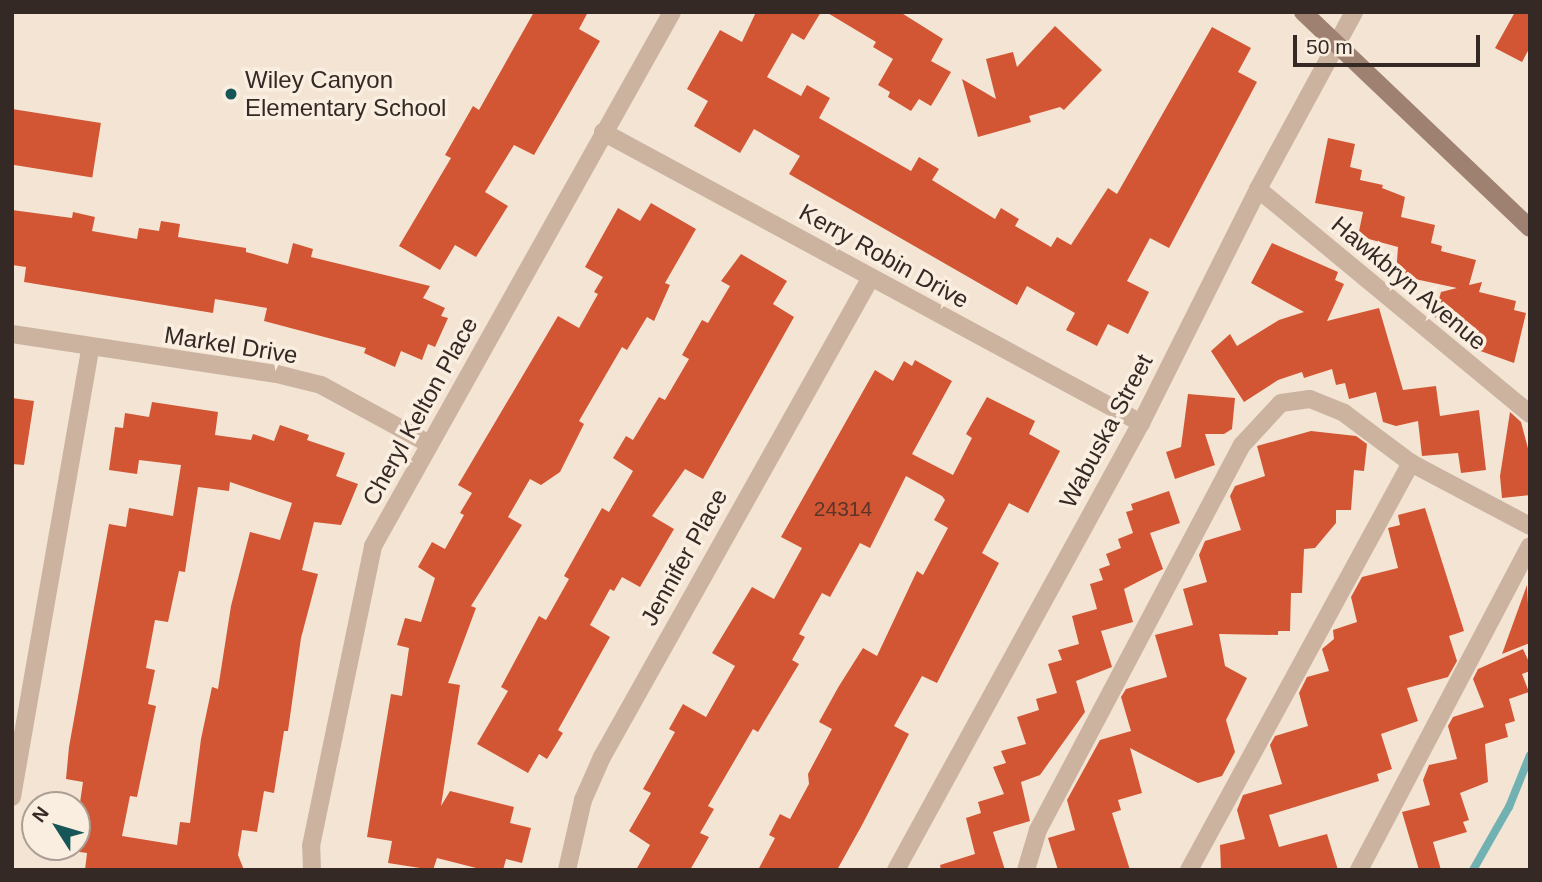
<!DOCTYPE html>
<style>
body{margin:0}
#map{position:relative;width:1542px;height:882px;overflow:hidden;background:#f3e4d4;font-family:Helvetica,sans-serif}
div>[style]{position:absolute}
.stream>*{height:8px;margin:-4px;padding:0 4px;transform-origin:4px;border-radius:4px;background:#71b1b2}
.building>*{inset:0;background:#d25633;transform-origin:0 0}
.street>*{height:18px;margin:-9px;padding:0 9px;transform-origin:9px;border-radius:9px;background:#cbb3a0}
.secondary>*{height:18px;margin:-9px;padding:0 9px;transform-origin:9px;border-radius:9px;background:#9f8171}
.dots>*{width:19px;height:19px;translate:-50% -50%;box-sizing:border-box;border:4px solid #faeee0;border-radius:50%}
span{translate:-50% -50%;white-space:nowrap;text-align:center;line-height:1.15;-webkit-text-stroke:7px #faeee0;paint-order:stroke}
.number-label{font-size:21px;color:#5c3428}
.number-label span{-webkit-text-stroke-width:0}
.poi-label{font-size:24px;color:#342924}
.left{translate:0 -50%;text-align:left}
.street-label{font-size:24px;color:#342924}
.frame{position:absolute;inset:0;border:14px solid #342924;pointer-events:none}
.north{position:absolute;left:21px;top:791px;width:70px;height:70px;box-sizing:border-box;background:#faeee0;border:2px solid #ab9f95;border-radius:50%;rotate:307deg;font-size:19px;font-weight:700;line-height:28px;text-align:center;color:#342924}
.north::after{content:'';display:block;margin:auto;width:24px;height:32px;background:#165659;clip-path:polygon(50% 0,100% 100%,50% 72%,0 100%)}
.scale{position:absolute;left:1293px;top:35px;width:187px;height:32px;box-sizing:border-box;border:4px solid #342924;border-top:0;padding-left:9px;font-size:21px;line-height:24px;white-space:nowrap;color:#342924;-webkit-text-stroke:5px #faeee0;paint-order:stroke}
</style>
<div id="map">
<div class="stream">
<i style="left:1473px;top:870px;width:73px;rotate:-60.3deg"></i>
<i style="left:1509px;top:807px;width:56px;rotate:-68deg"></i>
</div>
<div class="building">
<i style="clip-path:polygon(534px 12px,588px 12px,579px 29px,600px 41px,534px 155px,514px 145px,485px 192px,508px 206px,476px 257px,455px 245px,440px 270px,399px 246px,451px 158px,445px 155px,473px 106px,479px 110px)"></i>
<i style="clip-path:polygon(756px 12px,821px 12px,804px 40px,792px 33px,767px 77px,801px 96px,807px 85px,830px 98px,819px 118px,911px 171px,919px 157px,939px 169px,932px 180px,995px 219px,1001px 208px,1019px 219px,1015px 226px,1051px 247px,1057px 237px,1071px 245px,1108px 188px,1117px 194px,1212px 27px,1251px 48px,1238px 72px,1257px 82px,1169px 248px,1150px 238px,1127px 281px,1149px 292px,1128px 334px,1108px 324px,1097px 346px,1066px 330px,1075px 313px,1027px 286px,1017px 305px,789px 174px,800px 156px,754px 129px,740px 153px,694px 126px,708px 101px,687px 89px,720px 30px,742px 42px)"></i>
<i style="clip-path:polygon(826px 12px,900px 12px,943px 39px,931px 61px,951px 72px,931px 106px,919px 99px,911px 111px,888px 97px,890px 92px,878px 85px,893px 59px,873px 47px,876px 42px)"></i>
<i style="clip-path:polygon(1515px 12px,1530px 12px,1530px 47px,1522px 62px,1495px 48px)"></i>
<i style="clip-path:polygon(1055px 26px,1102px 70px,1064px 110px,1060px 107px,1029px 116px,1031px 122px,978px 137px,962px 79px,996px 99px,986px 59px,1013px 52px,1017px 67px)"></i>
<i style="left:12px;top:109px;width:90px;height:55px;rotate:9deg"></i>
<i style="clip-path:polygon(1328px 138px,1355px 144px,1350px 167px,1362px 170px,1360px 180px,1383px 185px,1382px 188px,1405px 197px,1401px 217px,1435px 225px,1431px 243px,1442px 246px,1441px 251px,1476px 260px,1469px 285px,1482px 282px,1479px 292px,1516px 301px,1514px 310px,1526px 313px,1514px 363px,1472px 348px,1476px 328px,1434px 317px,1441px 292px,1457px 288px,1396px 275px,1398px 247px,1358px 236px,1363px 212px,1315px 203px)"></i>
<i style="clip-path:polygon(651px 203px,696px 229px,665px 283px,670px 285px,654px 321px,647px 317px,627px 350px,622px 347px,579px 421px,584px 424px,560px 472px,541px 485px,530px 479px,508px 517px,522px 525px,471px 606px,476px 608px,448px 683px,460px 685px,441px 806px,450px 791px,514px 807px,510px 823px,531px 828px,522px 863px,506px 859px,503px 870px,484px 870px,437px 858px,433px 870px,388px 863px,392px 841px,367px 837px,391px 694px,402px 696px,409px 648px,397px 645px,405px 618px,421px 622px,435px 578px,418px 567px,432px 542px,445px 549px,464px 515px,460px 513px,472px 493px,458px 485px,558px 316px,579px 328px,598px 294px,594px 292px,603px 277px,585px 267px,618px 208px,640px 221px)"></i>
<i style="clip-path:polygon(12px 210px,72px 218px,73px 212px,95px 217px,92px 231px,137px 239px,139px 228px,159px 231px,161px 221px,180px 224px,178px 237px,246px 248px,246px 252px,288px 264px,293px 243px,313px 249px,311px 257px,430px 286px,423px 298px,445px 308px,441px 316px,448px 318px,435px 347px,428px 344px,422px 360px,401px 351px,395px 367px,364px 353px,366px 348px,264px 321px,267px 308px,215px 299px,213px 313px,24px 282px,26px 267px,12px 265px)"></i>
<i style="clip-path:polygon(1272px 243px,1338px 272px,1335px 280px,1344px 284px,1327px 321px,1379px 308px,1403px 390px,1436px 386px,1440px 416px,1479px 410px,1486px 470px,1461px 473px,1458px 453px,1422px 456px,1418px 421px,1396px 426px,1383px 422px,1376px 392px,1349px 399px,1345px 383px,1336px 385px,1332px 369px,1304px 378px,1302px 372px,1278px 380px,1244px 402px,1211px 351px,1230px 334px,1237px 346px,1279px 320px,1304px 312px,1251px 283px)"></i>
<i style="clip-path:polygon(741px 254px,787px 281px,773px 304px,794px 317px,703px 479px,685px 469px,652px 516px,674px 529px,640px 587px,622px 577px,614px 591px,610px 589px,590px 625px,610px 637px,558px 730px,563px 733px,547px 759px,539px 754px,528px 773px,477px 744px,508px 691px,501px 687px,539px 616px,546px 620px,569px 579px,564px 576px,602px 508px,609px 512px,633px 471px,613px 458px,626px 436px,633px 440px,659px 397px,665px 400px,689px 359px,682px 355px,702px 320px,708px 323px,730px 286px,721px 281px)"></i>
<i style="clip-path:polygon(915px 360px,952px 381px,912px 454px,953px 475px,972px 438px,966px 434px,987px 397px,1035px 421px,1029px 434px,1060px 451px,1028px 513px,1009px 503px,982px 553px,999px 563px,937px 683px,922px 676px,894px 726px,909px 734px,862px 825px,837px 870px,758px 870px,775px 838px,769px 835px,780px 814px,790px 819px,809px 784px,808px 774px,832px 729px,819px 722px,839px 686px,863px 648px,877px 656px,917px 571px,923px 575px,948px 528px,934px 520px,945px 500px,942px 496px,906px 476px,870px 548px,860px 543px,830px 597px,822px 593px,799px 634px,805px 637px,792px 660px,799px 664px,758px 732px,753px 729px,708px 806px,714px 809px,700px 833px,709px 837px,690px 870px,636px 870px,650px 845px,629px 831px,651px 793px,643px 789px,675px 732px,669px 729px,683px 704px,706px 717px,735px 666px,712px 653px,752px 587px,774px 599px,802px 548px,781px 537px,875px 370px,893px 381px,904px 361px,912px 366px)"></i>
<i style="clip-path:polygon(1188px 394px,1235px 398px,1232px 429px,1224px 434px,1205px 434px,1215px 465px,1175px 479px,1166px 452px,1181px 447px)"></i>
<i style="clip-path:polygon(12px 398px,34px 401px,24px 465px,12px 464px)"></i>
<i style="clip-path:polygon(evenodd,152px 402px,218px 412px,215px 435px,251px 440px,253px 434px,274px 441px,280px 425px,309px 435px,307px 440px,345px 453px,336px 476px,358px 484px,341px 525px,314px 522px,302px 570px,318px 574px,301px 638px,288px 731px,284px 731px,274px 793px,264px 791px,257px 832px,242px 830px,238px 855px,244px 870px,85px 870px,87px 853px,73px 851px,83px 782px,66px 779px,69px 747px,109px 524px,126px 527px,129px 508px,173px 516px,181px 465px,139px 460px,137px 474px,109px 470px,115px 427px,123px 428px,125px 413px,149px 417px,152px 402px,230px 482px,292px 503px,280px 540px,250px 532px,231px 606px,218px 689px,212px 687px,201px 739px,190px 823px,180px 822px,177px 845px,122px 836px,130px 796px,137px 797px,156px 706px,148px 704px,155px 670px,146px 668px,155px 620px,168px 622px,179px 571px,185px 572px,198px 487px,229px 491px,230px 482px)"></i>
<i style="clip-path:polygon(1510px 412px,1521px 422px,1530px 456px,1530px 495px,1502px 498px,1500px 476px)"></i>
<i style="clip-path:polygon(1311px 431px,1356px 436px,1367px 444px,1364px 471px,1354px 470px,1351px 510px,1336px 510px,1336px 523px,1315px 548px,1304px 549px,1302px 593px,1291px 593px,1290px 631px,1278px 631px,1278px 635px,1219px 634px,1225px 666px,1247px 678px,1226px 720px,1235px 752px,1222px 776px,1198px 783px,1130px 748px,1142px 793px,1118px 800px,1121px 810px,1112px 813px,1130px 870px,1058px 870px,1048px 838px,1075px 830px,1067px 800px,1100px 740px,1131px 731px,1121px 697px,1126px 689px,1167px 677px,1155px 635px,1193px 625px,1183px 589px,1207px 582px,1199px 555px,1205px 541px,1241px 530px,1230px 496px,1235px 486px,1265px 476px,1257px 446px)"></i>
<i style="clip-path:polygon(1169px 491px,1180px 523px,1150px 533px,1163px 569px,1124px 589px,1133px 622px,1101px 631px,1112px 667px,1076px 681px,1085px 712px,1040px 775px,1021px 782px,1030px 821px,993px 832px,1005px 870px,941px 870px,940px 865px,975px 854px,966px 818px,981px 813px,978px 802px,1004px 794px,993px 767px,1006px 763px,1001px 751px,1026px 744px,1017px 717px,1039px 710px,1036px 699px,1057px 693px,1048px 664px,1062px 660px,1058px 650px,1079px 644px,1072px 616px,1097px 609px,1090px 584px,1103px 580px,1099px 569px,1110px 565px,1106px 554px,1121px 548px,1118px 539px,1133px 533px,1126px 512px,1133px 510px,1131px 504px)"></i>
<i style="clip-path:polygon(1425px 508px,1464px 631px,1449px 636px,1457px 661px,1448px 677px,1407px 688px,1418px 721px,1381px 734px,1392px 769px,1377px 774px,1379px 781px,1269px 815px,1279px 847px,1327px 834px,1338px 870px,1221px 870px,1220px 845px,1245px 839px,1237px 810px,1243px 795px,1282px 784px,1270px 745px,1275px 736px,1308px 726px,1299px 693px,1307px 677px,1329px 671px,1322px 649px,1334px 639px,1333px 630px,1357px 622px,1351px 597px,1362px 577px,1398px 568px,1388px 528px,1400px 525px,1398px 515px)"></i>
<i style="clip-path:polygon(1527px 585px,1530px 643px,1502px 654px)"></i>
<i style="clip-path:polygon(1523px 649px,1530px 664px,1530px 671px,1522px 674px,1529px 692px,1509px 699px,1515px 721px,1505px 724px,1508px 737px,1485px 744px,1488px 782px,1460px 793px,1469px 820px,1463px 822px,1467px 832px,1433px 842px,1441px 870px,1419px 870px,1402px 812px,1430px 805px,1423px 780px,1429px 765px,1457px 759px,1448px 726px,1453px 717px,1484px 707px,1473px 679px,1478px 669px)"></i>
</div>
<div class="street">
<i style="left:603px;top:132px;width:612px;rotate:28.41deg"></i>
<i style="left:1258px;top:189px;width:353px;rotate:39.6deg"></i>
<i style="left:12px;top:334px;width:268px;rotate:8.6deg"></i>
<i style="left:277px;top:374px;width:45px;rotate:14deg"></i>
<i style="left:321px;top:385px;width:123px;rotate:28.6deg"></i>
<i style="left:12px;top:797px;width:456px;rotate:-80.1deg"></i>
<i style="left:312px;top:870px;width:24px;rotate:-92deg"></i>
<i style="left:311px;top:846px;width:306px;rotate:-78.3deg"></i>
<i style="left:373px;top:546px;width:612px;rotate:-60.75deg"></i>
<i style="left:567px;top:870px;width:72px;rotate:-77.1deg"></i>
<i style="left:583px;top:800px;width:47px;rotate:-66.2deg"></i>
<i style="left:602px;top:757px;width:548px;rotate:-60.72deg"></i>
<i style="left:896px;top:870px;width:510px;rotate:-61.27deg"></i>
<i style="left:1141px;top:423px;width:262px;rotate:-63.4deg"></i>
<i style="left:1258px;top:189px;width:201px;rotate:-61.5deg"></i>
<i style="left:1026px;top:870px;width:42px;rotate:-73.3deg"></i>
<i style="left:1038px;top:830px;width:436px;rotate:-62.1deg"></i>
<i style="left:1242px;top:445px;width:57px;rotate:-47.1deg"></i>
<i style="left:1281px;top:403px;width:29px;rotate:-8deg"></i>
<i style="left:1310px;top:399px;width:37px;rotate:22deg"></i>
<i style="left:1344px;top:413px;width:84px;rotate:36.7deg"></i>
<i style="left:1411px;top:463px;width:135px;rotate:27.9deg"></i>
<i style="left:1189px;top:870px;width:464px;rotate:-61.4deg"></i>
<i style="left:1359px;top:870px;width:366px;rotate:-62.2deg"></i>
</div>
<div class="secondary">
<i style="left:1303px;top:12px;width:313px;rotate:43.6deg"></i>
</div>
<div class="dots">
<i style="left:231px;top:94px;background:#165659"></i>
</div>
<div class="number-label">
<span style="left:843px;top:509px">24314</span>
</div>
<div class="poi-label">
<span class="left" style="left:245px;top:94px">Wiley Canyon<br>Elementary School</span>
</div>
<div class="street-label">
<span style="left:884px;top:256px;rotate:29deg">Kerry Robin Drive</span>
<span style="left:1409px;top:283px;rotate:40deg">Hawkbryn Avenue</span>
<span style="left:231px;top:345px;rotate:9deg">Markel Drive</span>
<span style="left:420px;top:411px;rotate:-61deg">Cheryl Kelton Place</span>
<span style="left:1106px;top:431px;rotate:-62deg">Wabuska Street</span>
<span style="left:684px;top:557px;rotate:-61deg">Jennifer Place</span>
</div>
<div class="frame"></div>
<div class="north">N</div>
<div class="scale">50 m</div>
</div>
